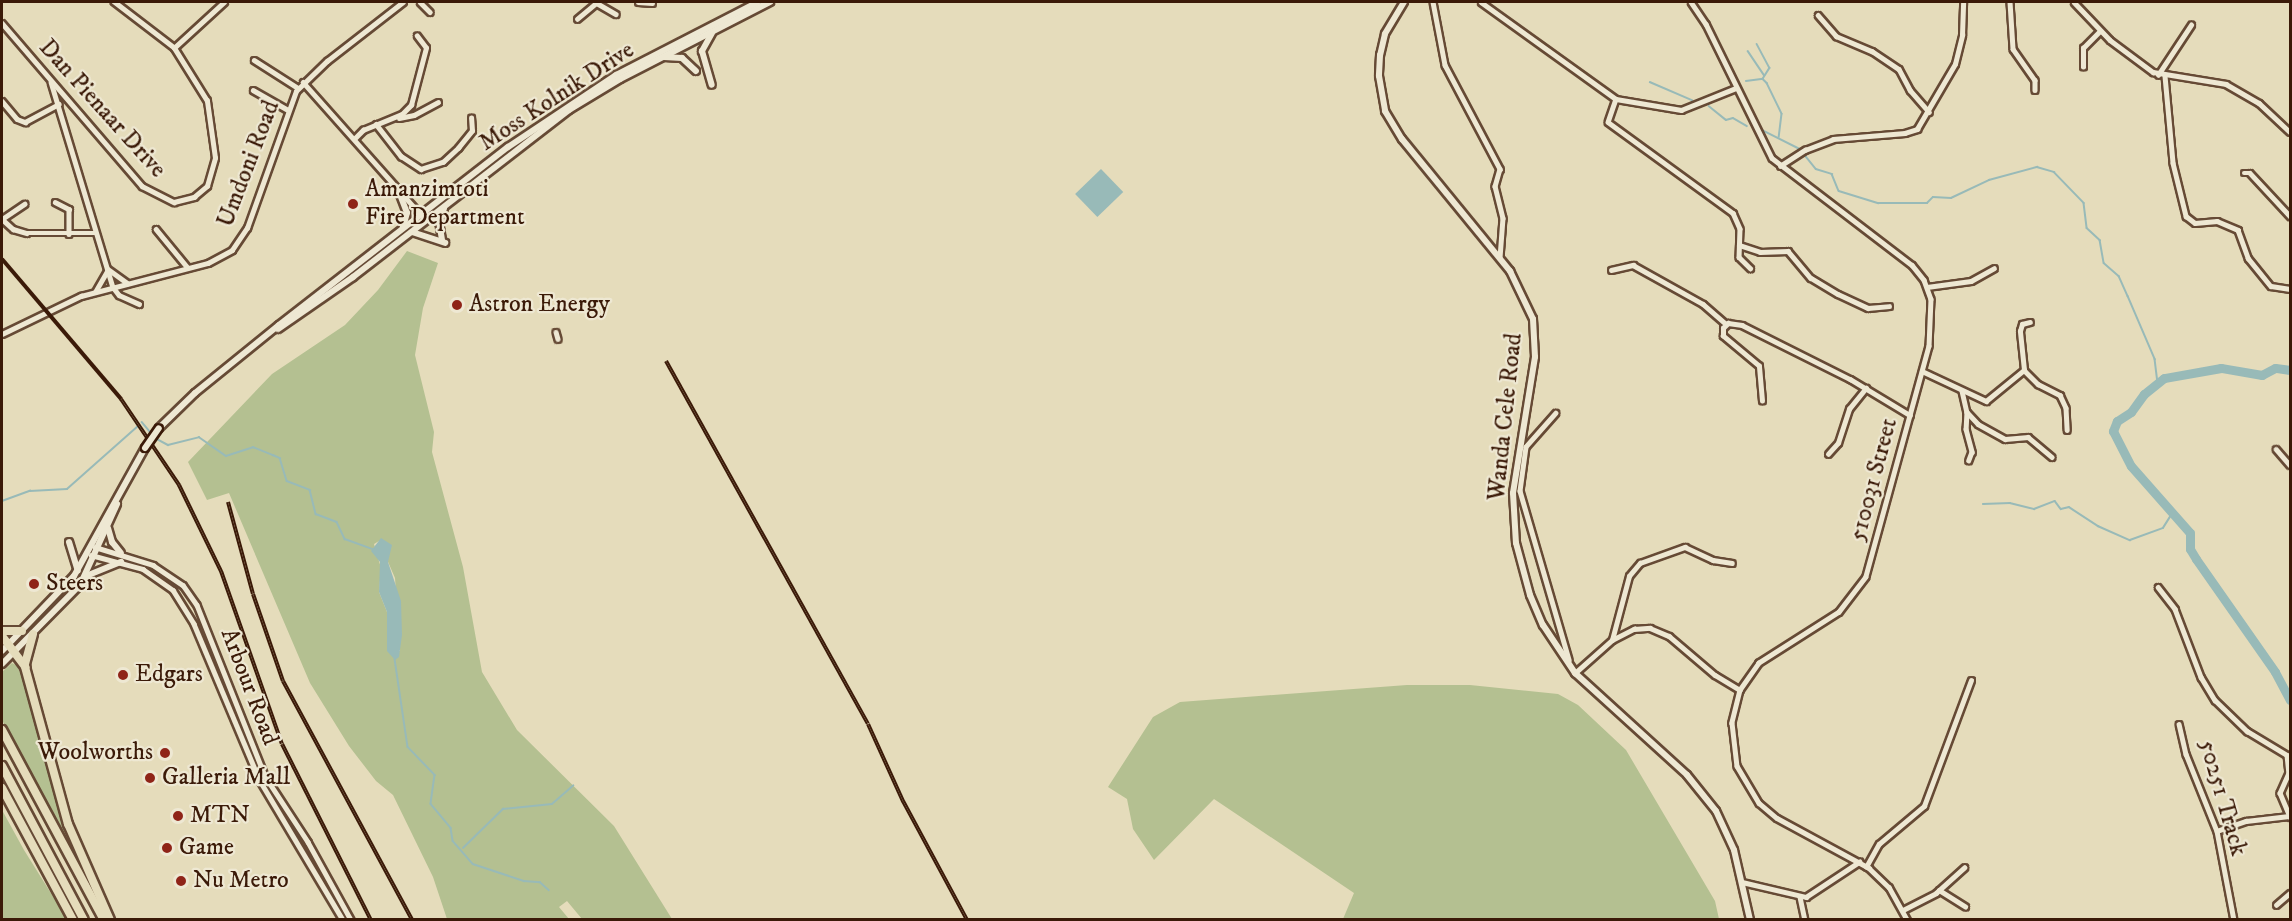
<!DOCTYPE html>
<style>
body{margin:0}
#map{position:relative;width:2292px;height:921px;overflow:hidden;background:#e5dcbb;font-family:"IM FELL DW Pica",serif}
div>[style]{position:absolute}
.green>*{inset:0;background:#b4c091}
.water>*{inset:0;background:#98bab8;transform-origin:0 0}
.stream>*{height:1.5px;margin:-0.75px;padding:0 0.75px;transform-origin:0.75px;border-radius:0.75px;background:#98bab8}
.river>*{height:9px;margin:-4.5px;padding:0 4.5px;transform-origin:4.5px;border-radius:4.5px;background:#98bab8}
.roads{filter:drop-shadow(2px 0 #664a35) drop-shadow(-2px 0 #664a35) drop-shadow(0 2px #664a35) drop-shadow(0 -2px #664a35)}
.street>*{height:4.5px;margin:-2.25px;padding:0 2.25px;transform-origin:2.25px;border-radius:2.25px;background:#eee8d3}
.secondary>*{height:6px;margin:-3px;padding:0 3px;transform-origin:3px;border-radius:3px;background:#eee8d3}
.highway>*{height:8px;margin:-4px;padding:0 4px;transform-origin:4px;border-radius:4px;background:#e5dcbb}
.rail>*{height:4px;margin-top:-2px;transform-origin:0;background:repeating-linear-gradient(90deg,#eee8d3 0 4.5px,#3b1a08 0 9px);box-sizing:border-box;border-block:2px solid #3b1a08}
.bridges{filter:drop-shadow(2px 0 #3b1a08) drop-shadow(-2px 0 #3b1a08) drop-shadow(0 2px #3b1a08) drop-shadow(0 -2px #3b1a08)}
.secondary-bridge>*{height:6px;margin:-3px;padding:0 3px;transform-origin:3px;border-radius:3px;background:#eee8d3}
.dots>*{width:16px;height:16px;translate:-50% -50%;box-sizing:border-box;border:3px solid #eee8d3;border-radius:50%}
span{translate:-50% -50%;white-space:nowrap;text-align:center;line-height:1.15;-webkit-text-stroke:4.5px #eee8d3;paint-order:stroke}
.street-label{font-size:24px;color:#3b1a08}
.poi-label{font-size:24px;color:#3b1a08}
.left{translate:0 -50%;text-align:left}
.right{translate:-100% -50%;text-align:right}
.frame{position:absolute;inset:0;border:3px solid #3b1a08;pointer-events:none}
</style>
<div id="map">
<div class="green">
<i style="clip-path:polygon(evenodd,407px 251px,438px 263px,423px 308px,415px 355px,434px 432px,432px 452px,463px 567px,482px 672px,517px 730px,614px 826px,672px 919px,582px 919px,567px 901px,559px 907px,569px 919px,447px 919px,433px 877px,393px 795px,376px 781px,349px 746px,310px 683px,229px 493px,207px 500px,188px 462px,272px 374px,345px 325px,378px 290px,407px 251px,379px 541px,395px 578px,400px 651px,387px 651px,387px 612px,379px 592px,381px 568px,374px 544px,379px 541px)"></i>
<i style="clip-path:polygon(12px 663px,20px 667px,73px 855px,2px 720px,2px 672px)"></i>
<i style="clip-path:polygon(1407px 685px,1470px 685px,1558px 694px,1578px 705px,1626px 750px,1715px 901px,1719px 919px,1343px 919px,1354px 893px,1214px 799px,1154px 860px,1133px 829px,1127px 799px,1108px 787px,1153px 717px,1180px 702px)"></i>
<i style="clip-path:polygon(2px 810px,24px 850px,67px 919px,2px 919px)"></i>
</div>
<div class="water">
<i style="left:1101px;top:169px;width:32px;height:36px;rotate:46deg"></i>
<i style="clip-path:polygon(381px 538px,392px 545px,388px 562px,401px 601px,402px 635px,399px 657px,395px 660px,387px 651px,387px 612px,379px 592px,380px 562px,371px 551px)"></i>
</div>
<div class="stream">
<i style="left:1757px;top:44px;width:27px;rotate:62deg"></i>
<i style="left:1770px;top:68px;width:13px;rotate:122deg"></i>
<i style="left:1748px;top:51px;width:29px;rotate:56deg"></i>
<i style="left:1746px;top:81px;width:17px;rotate:-7deg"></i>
<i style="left:1763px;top:79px;width:6px;rotate:45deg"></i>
<i style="left:1767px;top:83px;width:34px;rotate:64deg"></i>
<i style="left:1782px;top:114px;width:23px;rotate:97deg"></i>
<i style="left:1650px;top:82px;width:46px;rotate:23.2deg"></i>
<i style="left:1709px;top:106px;width:22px;rotate:39deg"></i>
<i style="left:1726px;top:120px;width:7px;rotate:-16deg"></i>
<i style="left:1733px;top:118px;width:16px;rotate:30deg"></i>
<i style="left:1762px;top:130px;width:42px;rotate:26.6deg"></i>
<i style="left:1804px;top:154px;width:19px;rotate:51deg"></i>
<i style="left:1816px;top:169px;width:17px;rotate:17deg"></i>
<i style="left:1832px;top:174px;width:18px;rotate:68deg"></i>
<i style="left:1839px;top:191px;width:41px;rotate:17.1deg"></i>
<i style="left:1878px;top:203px;width:49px"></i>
<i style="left:1927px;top:203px;width:8px;rotate:-45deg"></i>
<i style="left:1933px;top:197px;width:18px;rotate:3deg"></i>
<i style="left:1951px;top:198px;width:42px;rotate:-25.3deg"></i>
<i style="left:1989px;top:180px;width:50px;rotate:-15.2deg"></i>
<i style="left:2037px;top:167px;width:18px;rotate:16deg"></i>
<i style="left:2054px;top:172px;width:43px;rotate:45.9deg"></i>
<i style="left:2084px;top:203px;width:25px;rotate:83deg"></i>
<i style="left:2087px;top:228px;width:18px;rotate:43deg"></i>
<i style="left:2100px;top:240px;width:23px;rotate:80deg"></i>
<i style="left:2104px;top:263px;width:20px;rotate:41deg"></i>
<i style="left:2119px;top:276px;width:22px;rotate:66deg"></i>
<i style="left:2128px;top:296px;width:69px;rotate:66.8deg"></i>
<i style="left:2155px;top:359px;width:24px;rotate:83deg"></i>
<i style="left:142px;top:422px;width:16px;rotate:50deg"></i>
<i style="left:155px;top:438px;width:15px;rotate:28deg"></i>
<i style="left:168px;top:445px;width:32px;rotate:-14deg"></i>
<i style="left:199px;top:437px;width:33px;rotate:35deg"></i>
<i style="left:226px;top:456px;width:28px;rotate:-18deg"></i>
<i style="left:253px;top:447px;width:22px;rotate:22deg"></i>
<i style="left:273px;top:455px;width:8px;rotate:23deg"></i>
<i style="left:280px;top:458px;width:24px;rotate:73deg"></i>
<i style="left:287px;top:481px;width:25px;rotate:21deg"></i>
<i style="left:310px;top:490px;width:25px;rotate:76deg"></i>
<i style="left:316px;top:514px;width:22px;rotate:21deg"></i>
<i style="left:337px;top:522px;width:19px;rotate:65deg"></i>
<i style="left:345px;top:539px;width:30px;rotate:20deg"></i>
<i style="left:2px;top:501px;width:30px;rotate:-20deg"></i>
<i style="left:30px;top:491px;width:37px;rotate:-3deg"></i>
<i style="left:67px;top:489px;width:94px;rotate:-41.5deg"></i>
<i style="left:1983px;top:504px;width:27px;rotate:-2deg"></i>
<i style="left:2010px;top:503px;width:25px;rotate:14deg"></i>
<i style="left:2034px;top:509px;width:22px;rotate:-21deg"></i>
<i style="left:2055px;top:501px;width:10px;rotate:53deg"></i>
<i style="left:2061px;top:509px;width:8px;rotate:-14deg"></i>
<i style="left:2069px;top:507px;width:35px;rotate:33deg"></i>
<i style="left:2098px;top:526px;width:35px;rotate:24deg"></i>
<i style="left:2130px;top:540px;width:35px;rotate:-20deg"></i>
<i style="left:2163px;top:528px;width:19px;rotate:-58deg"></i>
<i style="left:395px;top:659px;width:89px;rotate:81.6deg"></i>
<i style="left:408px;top:747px;width:39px;rotate:46deg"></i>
<i style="left:435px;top:775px;width:29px;rotate:98deg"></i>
<i style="left:431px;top:804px;width:31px;rotate:50deg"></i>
<i style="left:451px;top:828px;width:13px;rotate:81deg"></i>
<i style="left:453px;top:841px;width:30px;rotate:49deg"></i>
<i style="left:473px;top:864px;width:54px;rotate:18.4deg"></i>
<i style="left:524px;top:881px;width:16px;rotate:4deg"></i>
<i style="left:540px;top:882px;width:12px;rotate:42deg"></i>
<i style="left:463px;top:848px;width:56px;rotate:-44.3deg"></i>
<i style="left:503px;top:809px;width:49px;rotate:-5.8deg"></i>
<i style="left:552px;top:804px;width:28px;rotate:-41deg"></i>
</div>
<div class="river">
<i style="left:2290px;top:370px;width:15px;rotate:-172deg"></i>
<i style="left:2275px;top:368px;width:15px;rotate:152deg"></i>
<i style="left:2262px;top:375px;width:42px;rotate:-170.3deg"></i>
<i style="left:2221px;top:368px;width:58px;rotate:170deg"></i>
<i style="left:2164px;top:378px;width:26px;rotate:141deg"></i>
<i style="left:2144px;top:394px;width:22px;rotate:126deg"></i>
<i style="left:2131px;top:412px;width:17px;rotate:147deg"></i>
<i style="left:2117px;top:421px;width:11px;rotate:112deg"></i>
<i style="left:2113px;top:431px;width:39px;rotate:63deg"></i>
<i style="left:2131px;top:466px;width:89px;rotate:48.6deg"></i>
<i style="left:2190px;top:533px;width:16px;rotate:90deg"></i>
<i style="left:2190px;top:549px;width:12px;rotate:59deg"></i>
<i style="left:2196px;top:559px;width:138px;rotate:55deg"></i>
<i style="left:2275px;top:672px;width:32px;rotate:62deg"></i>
</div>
<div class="roads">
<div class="street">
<i style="left:420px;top:2px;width:14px;rotate:45deg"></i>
<i style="left:595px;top:2px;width:24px;rotate:30deg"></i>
<i style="left:638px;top:2px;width:14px;rotate:4deg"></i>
<i style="left:1433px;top:2px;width:64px;rotate:79.2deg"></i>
<i style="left:1445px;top:65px;width:118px;rotate:62.1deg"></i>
<i style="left:1500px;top:169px;width:18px;rotate:106deg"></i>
<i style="left:1495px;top:186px;width:33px;rotate:76deg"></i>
<i style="left:1503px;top:218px;width:40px;rotate:94.3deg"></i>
<i style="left:1481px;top:2px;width:166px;rotate:35.7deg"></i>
<i style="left:1616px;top:99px;width:66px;rotate:9.6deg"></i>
<i style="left:1681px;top:110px;width:59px;rotate:-21.8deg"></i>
<i style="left:1691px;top:2px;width:27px;rotate:56deg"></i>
<i style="left:1706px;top:24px;width:149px;rotate:63.8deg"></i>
<i style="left:1772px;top:158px;width:176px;rotate:37.4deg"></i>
<i style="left:1912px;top:265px;width:19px;rotate:51deg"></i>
<i style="left:1924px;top:280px;width:20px;rotate:70deg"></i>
<i style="left:1931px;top:299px;width:47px;rotate:92.4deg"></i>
<i style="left:1929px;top:346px;width:239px;rotate:105.3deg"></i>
<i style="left:1866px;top:577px;width:44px;rotate:127.6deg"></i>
<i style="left:1839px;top:612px;width:95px;rotate:147.5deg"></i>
<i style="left:1759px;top:663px;width:33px;rotate:125deg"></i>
<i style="left:1740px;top:690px;width:34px;rotate:104deg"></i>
<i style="left:1732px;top:723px;width:43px;rotate:83.4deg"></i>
<i style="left:1737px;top:766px;width:43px;rotate:59.3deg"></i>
<i style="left:1759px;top:803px;width:23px;rotate:40deg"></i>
<i style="left:1777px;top:818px;width:105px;rotate:28.5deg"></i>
<i style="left:1869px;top:868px;width:28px;rotate:44deg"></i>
<i style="left:1889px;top:887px;width:38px;rotate:61deg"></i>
<i style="left:2010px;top:2px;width:47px;rotate:86.3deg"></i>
<i style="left:2013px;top:49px;width:38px;rotate:55deg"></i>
<i style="left:2035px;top:80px;width:10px;rotate:90deg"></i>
<i style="left:2074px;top:2px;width:52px;rotate:46.5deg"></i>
<i style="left:2110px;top:40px;width:54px;rotate:36.7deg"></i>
<i style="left:2153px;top:72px;width:74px;rotate:9.3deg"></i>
<i style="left:2226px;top:84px;width:38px;rotate:30deg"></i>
<i style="left:2259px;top:103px;width:42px;rotate:43.1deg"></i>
<i style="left:1818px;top:15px;width:28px;rotate:49deg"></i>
<i style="left:1836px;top:36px;width:39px;rotate:23deg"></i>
<i style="left:1872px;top:51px;width:32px;rotate:34deg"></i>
<i style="left:1899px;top:69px;width:24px;rotate:62deg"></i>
<i style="left:1910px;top:90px;width:29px;rotate:49deg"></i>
<i style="left:577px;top:19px;width:23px;rotate:-40deg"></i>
<i style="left:2px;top:23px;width:215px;rotate:49.3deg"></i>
<i style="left:142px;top:186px;width:36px;rotate:27deg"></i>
<i style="left:174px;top:202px;width:21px;rotate:-14deg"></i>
<i style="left:194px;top:197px;width:17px;rotate:-40deg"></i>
<i style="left:207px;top:186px;width:29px;rotate:-74deg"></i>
<i style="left:215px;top:158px;width:58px;rotate:-98deg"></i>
<i style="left:207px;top:101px;width:62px;rotate:-121.9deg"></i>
<i style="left:174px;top:48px;width:76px;rotate:-142.5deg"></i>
<i style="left:174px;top:48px;width:68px;rotate:-42.6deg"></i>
<i style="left:254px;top:60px;width:52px;rotate:32.5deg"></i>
<i style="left:2083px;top:67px;width:19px;rotate:-90deg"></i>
<i style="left:2083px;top:48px;width:24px;rotate:-45deg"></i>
<i style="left:2158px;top:75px;width:60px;rotate:-56.6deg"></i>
<i style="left:2165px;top:76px;width:87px;rotate:84.7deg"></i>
<i style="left:2173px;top:163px;width:55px;rotate:76.2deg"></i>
<i style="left:2186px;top:216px;width:11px;rotate:38deg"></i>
<i style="left:2195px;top:223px;width:22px;rotate:-5deg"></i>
<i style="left:2217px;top:221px;width:23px;rotate:23deg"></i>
<i style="left:2238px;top:230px;width:30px;rotate:70deg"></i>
<i style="left:2248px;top:258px;width:36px;rotate:51deg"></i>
<i style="left:2271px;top:286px;width:19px;rotate:9deg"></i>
<i style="left:51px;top:82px;width:214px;rotate:73.2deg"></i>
<i style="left:113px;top:287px;width:10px;rotate:53deg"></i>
<i style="left:119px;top:295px;width:22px;rotate:24deg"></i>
<i style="left:303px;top:82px;width:178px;rotate:48.4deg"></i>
<i style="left:253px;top:90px;width:40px;rotate:29.7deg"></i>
<i style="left:1616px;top:99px;width:24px;rotate:109deg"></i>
<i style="left:1608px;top:122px;width:155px;rotate:36.1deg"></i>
<i style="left:1733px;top:213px;width:17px;rotate:66deg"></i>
<i style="left:1740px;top:229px;width:28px;rotate:92deg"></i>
<i style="left:1739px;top:257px;width:16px;rotate:45deg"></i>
<i style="left:2px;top:101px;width:23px;rotate:50deg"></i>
<i style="left:17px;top:119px;width:9px;rotate:21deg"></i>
<i style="left:25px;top:122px;width:38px;rotate:-28deg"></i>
<i style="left:399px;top:118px;width:15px;rotate:-11deg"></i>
<i style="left:414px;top:115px;width:27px;rotate:-28deg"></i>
<i style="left:376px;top:124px;width:41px;rotate:52deg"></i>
<i style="left:401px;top:156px;width:24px;rotate:33deg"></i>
<i style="left:421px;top:169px;width:23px;rotate:-18deg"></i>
<i style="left:443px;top:162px;width:21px;rotate:-43deg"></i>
<i style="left:458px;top:148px;width:22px;rotate:-51deg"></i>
<i style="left:472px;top:131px;width:13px;rotate:-94deg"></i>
<i style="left:354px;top:139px;width:13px;rotate:-45deg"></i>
<i style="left:363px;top:130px;width:42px;rotate:-22.3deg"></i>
<i style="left:402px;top:114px;width:13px;rotate:-45deg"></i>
<i style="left:411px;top:105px;width:59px;rotate:-75.3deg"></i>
<i style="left:426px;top:48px;width:15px;rotate:-127deg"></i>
<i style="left:1780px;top:166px;width:30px;rotate:-33deg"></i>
<i style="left:1805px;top:150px;width:30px;rotate:-21deg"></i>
<i style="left:1833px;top:139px;width:72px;rotate:-4.8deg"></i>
<i style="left:1905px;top:133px;width:13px;rotate:-18deg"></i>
<i style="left:1917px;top:129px;width:75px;rotate:-59.7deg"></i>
<i style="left:1955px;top:64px;width:30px;rotate:-76deg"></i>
<i style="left:1962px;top:35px;width:33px;rotate:-88deg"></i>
<i style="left:2244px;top:173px;width:6px"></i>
<i style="left:2250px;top:173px;width:59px;rotate:47.1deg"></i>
<i style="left:55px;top:202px;width:16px;rotate:27deg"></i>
<i style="left:69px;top:209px;width:25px;rotate:90deg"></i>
<i style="left:2px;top:219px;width:15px;rotate:42deg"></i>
<i style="left:13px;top:229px;width:14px;rotate:17deg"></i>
<i style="left:26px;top:233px;width:70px"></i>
<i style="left:2px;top:219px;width:27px;rotate:-34deg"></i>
<i style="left:156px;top:229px;width:50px;rotate:50.6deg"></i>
<i style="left:1739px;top:245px;width:22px;rotate:18deg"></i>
<i style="left:1760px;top:252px;width:28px;rotate:-2deg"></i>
<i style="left:1788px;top:251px;width:35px;rotate:50deg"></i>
<i style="left:1811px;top:278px;width:31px;rotate:31deg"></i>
<i style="left:1838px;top:294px;width:33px;rotate:25deg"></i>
<i style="left:1868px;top:308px;width:21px;rotate:-5deg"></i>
<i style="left:108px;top:269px;width:24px;rotate:36deg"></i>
<i style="left:1611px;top:270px;width:23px;rotate:-13deg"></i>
<i style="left:1633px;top:265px;width:80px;rotate:29.1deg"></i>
<i style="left:1703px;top:304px;width:30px;rotate:41deg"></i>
<i style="left:1927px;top:287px;width:44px;rotate:-7.8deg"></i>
<i style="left:1971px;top:281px;width:26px;rotate:-29deg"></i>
<i style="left:95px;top:292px;width:24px;rotate:-60deg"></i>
<i style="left:556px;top:332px;width:7px;rotate:74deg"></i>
<i style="left:2px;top:334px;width:88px;rotate:-25.7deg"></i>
<i style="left:81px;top:296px;width:131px;rotate:-14.6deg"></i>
<i style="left:208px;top:263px;width:27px;rotate:-28deg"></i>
<i style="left:232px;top:250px;width:27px;rotate:-56deg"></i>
<i style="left:247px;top:228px;width:145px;rotate:-70.3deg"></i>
<i style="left:296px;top:91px;width:43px;rotate:-44.1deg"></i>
<i style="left:327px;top:61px;width:96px;rotate:-37.8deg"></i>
<i style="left:2024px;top:370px;width:39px;rotate:-96deg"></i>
<i style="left:2020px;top:331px;width:7px;rotate:-74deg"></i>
<i style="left:2022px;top:324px;width:8px;rotate:-14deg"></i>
<i style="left:1922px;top:371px;width:71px;rotate:25.1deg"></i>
<i style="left:1986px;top:401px;width:49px;rotate:-39.2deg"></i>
<i style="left:2024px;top:370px;width:20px;rotate:45deg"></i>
<i style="left:2038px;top:384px;width:25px;rotate:27deg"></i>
<i style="left:2060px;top:395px;width:14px;rotate:65deg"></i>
<i style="left:2066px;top:408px;width:22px;rotate:87deg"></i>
<i style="left:1962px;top:391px;width:22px;rotate:77deg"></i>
<i style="left:1967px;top:412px;width:16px;rotate:47deg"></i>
<i style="left:1978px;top:424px;width:31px;rotate:29deg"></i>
<i style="left:2005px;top:439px;width:23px;rotate:-5deg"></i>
<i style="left:2028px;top:437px;width:31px;rotate:40deg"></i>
<i style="left:1762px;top:401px;width:35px;rotate:-95deg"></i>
<i style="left:1759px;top:366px;width:47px;rotate:-140.2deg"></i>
<i style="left:1723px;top:336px;width:8px;rotate:-90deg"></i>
<i style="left:1723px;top:328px;width:7px;rotate:-45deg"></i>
<i style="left:1728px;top:323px;width:14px;rotate:8deg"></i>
<i style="left:1742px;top:325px;width:121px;rotate:26.6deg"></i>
<i style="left:1850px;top:379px;width:70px;rotate:31deg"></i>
<i style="left:1967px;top:412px;width:17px;rotate:93deg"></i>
<i style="left:1966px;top:429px;width:24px;rotate:75deg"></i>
<i style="left:1972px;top:452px;width:9px;rotate:111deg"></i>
<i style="left:1556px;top:413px;width:45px;rotate:131.4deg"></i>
<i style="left:1526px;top:447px;width:44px;rotate:97.8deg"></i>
<i style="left:1520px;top:491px;width:176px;rotate:73.8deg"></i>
<i style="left:2276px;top:449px;width:21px;rotate:49deg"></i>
<i style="left:1828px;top:454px;width:15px;rotate:-48deg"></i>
<i style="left:1838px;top:443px;width:36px;rotate:-72deg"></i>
<i style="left:1849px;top:409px;width:27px;rotate:-51deg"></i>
<i style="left:95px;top:547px;width:61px;rotate:17.2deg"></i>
<i style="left:153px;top:565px;width:36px;rotate:34deg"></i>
<i style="left:183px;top:585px;width:24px;rotate:55deg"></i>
<i style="left:197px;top:605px;width:184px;rotate:68.3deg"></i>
<i style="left:265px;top:776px;width:79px;rotate:56.9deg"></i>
<i style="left:308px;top:842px;width:89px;rotate:61.1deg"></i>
<i style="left:91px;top:555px;width:54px;rotate:15.1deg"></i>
<i style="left:143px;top:569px;width:37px;rotate:35deg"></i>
<i style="left:173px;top:590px;width:40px;rotate:58deg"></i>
<i style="left:194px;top:624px;width:168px;rotate:67.2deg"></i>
<i style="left:259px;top:779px;width:164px;rotate:59.2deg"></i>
<i style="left:2158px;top:587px;width:28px;rotate:52deg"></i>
<i style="left:2175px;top:609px;width:73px;rotate:69.1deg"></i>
<i style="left:2201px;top:677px;width:27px;rotate:59deg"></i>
<i style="left:2215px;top:700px;width:45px;rotate:44.1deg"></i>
<i style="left:2247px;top:731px;width:47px;rotate:31deg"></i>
<i style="left:2287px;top:755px;width:18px;rotate:84deg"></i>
<i style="left:2289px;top:773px;width:22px;rotate:114deg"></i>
<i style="left:2280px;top:793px;width:26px;rotate:67deg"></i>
<i style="left:1612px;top:640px;width:66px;rotate:-75.1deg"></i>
<i style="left:1629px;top:576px;width:17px;rotate:-50deg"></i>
<i style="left:1640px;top:563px;width:48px;rotate:-19.6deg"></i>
<i style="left:1685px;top:547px;width:31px;rotate:25deg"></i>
<i style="left:1713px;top:560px;width:19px;rotate:9deg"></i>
<i style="left:1575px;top:673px;width:50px;rotate:-41.7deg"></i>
<i style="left:1612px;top:640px;width:25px;rotate:-27deg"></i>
<i style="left:1634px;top:629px;width:16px;rotate:-4deg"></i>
<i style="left:1650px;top:628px;width:21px;rotate:23deg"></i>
<i style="left:1669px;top:636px;width:60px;rotate:40.3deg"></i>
<i style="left:1715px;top:675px;width:29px;rotate:31deg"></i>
<i style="left:2179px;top:724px;width:31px;rotate:77deg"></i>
<i style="left:2186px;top:754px;width:83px;rotate:68.1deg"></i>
<i style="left:2217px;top:831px;width:91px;rotate:79.2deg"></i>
<i style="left:2217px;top:831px;width:31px;rotate:-19deg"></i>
<i style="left:2246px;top:821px;width:43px;rotate:-6.6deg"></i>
<i style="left:1866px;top:867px;width:26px;rotate:-61deg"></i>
<i style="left:1879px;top:844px;width:59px;rotate:-40.2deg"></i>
<i style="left:1924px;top:806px;width:134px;rotate:-69.5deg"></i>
<i style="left:1742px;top:882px;width:66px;rotate:13.2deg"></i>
<i style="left:1806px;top:897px;width:64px;rotate:-33.4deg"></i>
<i style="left:1939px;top:890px;width:31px;rotate:32deg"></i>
<i style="left:1800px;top:897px;width:24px;rotate:78deg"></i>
<i style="left:2276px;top:905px;width:18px;rotate:-41deg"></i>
<i style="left:1903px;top:910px;width:37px;rotate:-27deg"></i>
<i style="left:1936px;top:893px;width:38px;rotate:-42deg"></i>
</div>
<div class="secondary">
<i style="left:1404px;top:2px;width:37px;rotate:121deg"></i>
<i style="left:1385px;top:34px;width:22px;rotate:103deg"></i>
<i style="left:1380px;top:55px;width:21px;rotate:93deg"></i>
<i style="left:1379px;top:76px;width:36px;rotate:80deg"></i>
<i style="left:1385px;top:111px;width:33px;rotate:59deg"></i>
<i style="left:1402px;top:139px;width:171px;rotate:50.7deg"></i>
<i style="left:1510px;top:271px;width:53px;rotate:64.4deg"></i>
<i style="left:1533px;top:319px;width:38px;rotate:87deg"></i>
<i style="left:1535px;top:357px;width:138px;rotate:99.2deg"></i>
<i style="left:1513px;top:493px;width:50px;rotate:86.6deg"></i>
<i style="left:1516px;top:543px;width:54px;rotate:74.9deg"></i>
<i style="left:1530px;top:595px;width:33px;rotate:67deg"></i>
<i style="left:1543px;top:625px;width:58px;rotate:56.3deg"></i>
<i style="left:1575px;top:673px;width:151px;rotate:42.3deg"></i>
<i style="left:1687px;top:775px;width:46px;rotate:51.1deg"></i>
<i style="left:1716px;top:811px;width:43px;rotate:65.2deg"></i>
<i style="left:1734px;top:850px;width:72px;rotate:77.1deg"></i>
<i style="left:712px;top:33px;width:21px;rotate:119deg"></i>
<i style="left:702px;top:51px;width:35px;rotate:74deg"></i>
<i style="left:664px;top:57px;width:18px;rotate:3deg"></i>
<i style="left:682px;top:58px;width:19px;rotate:43deg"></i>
<i style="left:399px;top:192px;width:22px;rotate:69deg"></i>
<i style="left:407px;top:213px;width:15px;rotate:106deg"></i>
<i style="left:412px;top:232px;width:35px;rotate:18deg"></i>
<i style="left:442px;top:240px;width:18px;rotate:-99deg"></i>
<i style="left:439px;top:222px;width:15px;rotate:-70deg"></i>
<i style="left:278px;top:329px;width:91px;rotate:-34.7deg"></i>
<i style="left:353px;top:277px;width:273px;rotate:-37.7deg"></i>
<i style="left:569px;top:110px;width:60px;rotate:-31.3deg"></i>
<i style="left:620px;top:79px;width:169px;rotate:-27.2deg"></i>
<i style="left:159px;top:428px;width:50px;rotate:-44.2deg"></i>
<i style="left:195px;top:393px;width:108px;rotate:-39deg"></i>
<i style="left:279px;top:325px;width:290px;rotate:-37.9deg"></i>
<i style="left:508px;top:147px;width:130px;rotate:-33.7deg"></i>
<i style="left:616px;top:75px;width:160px;rotate:-27.2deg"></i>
<i style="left:108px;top:528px;width:15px;rotate:74deg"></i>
<i style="left:112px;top:542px;width:14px;rotate:51deg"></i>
<i style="left:69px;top:542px;width:30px;rotate:73deg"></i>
<i style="left:86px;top:576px;width:38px;rotate:-22deg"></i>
<i style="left:2px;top:651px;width:104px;rotate:-46.2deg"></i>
<i style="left:74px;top:576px;width:146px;rotate:-61deg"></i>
<i style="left:2px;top:664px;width:111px;rotate:-45.4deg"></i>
<i style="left:80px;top:585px;width:89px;rotate:-65.4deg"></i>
</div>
<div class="highway">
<i style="left:2px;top:631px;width:20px"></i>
<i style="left:2px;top:636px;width:39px;rotate:53deg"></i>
<i style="left:25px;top:667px;width:163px;rotate:74.7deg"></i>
<i style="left:68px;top:824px;width:105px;rotate:66.4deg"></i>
<i style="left:25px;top:664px;width:31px;rotate:-75deg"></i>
<i style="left:2px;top:730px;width:216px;rotate:61.8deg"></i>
<i style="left:2px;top:766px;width:174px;rotate:62deg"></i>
<i style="left:2px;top:788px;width:150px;rotate:61.7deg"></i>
</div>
</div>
<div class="rail">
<i style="left:2px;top:259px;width:184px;rotate:49.6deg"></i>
<i style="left:121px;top:399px;width:104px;rotate:56deg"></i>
<i style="left:179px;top:485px;width:96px;rotate:64deg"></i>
<i style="left:221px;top:571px;width:183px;rotate:70.6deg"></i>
<i style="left:282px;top:744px;width:197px;rotate:63.2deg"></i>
<i style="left:666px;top:361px;width:415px;rotate:60.9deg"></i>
<i style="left:868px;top:724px;width:85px;rotate:65.6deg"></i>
<i style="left:903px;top:801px;width:135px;rotate:61.7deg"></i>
<i style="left:228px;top:502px;width:95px;rotate:74.8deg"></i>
<i style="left:253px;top:594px;width:92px;rotate:71deg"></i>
<i style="left:283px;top:681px;width:272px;rotate:61.6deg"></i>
</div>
<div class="bridges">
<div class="secondary-bridge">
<i style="left:145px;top:448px;width:24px;rotate:-55deg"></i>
</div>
</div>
<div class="dots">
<i style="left:353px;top:204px;background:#8f2418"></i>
<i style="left:457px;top:305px;background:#8f2418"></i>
<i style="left:34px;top:584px;background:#8f2418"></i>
<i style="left:123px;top:675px;background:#8f2418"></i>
<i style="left:165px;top:753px;background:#8f2418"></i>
<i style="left:150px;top:778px;background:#8f2418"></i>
<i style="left:178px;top:816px;background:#8f2418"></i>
<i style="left:167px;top:848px;background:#8f2418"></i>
<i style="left:181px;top:881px;background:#8f2418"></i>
</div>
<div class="street-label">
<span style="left:557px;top:97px;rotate:-33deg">Moss Kolnik Drive</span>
<span style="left:102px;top:109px;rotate:48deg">Dan Pienaar Drive</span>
<span style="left:249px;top:164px;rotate:-69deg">Umdoni Road</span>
<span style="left:1506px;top:417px;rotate:-84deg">Wanda Cele Road</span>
<span style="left:1874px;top:480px;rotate:-75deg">510031 Street</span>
<span style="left:249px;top:687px;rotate:69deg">Arbour Road</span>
<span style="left:2222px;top:798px;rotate:74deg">50251 Track</span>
</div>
<div class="poi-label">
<span class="left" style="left:365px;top:204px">Amanzimtoti<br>Fire Department</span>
<span class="left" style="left:469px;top:305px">Astron Energy</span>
<span class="left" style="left:46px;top:584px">Steers</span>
<span class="left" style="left:135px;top:675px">Edgars</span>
<span class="right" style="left:153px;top:753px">Woolworths</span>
<span class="left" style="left:162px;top:778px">Galleria Mall</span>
<span class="left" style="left:190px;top:816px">MTN</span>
<span class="left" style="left:179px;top:848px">Game</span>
<span class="left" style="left:193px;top:881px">Nu Metro</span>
</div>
<div class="frame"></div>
</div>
